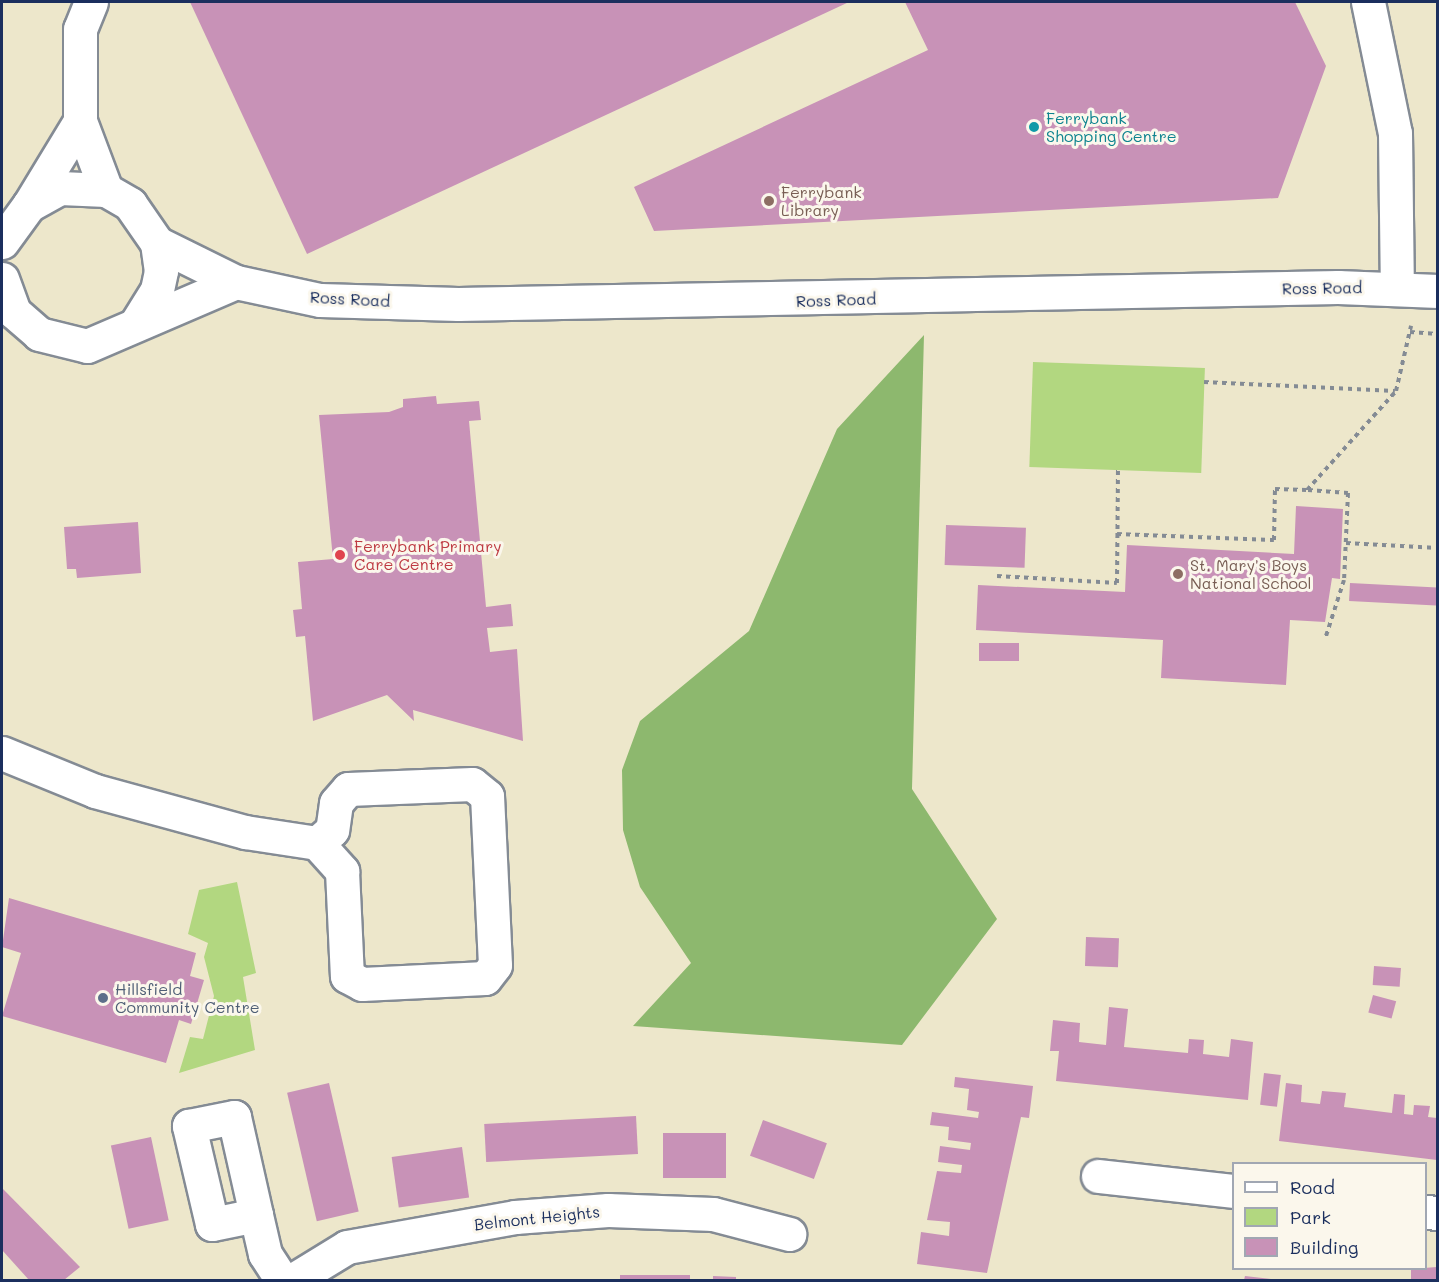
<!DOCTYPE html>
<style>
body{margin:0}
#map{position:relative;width:1439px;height:1282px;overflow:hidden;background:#ede7cb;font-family:Mali,sans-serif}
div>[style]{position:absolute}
.green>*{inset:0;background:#b2d780;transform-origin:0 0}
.forest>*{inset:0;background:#8db86e}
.building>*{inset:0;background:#c892b7;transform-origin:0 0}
.path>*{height:4px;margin-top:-2px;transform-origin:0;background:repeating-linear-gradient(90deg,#848b94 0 4.5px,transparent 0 9px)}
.roads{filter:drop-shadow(2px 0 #848b94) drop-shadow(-2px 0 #848b94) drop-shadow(0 2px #848b94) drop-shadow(0 -2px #848b94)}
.minor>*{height:33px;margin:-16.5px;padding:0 16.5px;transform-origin:16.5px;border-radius:16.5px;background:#fff}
.major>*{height:33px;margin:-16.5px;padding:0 16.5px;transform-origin:16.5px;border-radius:16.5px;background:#fff}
.dots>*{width:16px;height:16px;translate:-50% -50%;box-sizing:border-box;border:3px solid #fbf7ec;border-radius:50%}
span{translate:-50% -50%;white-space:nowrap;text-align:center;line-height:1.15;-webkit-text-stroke:6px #fbf7ec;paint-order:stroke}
.culture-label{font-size:16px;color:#0d838f}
.left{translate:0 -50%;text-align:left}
.education-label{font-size:16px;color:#785e54}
.street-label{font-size:16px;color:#1b2f5e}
.health-label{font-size:16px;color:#be3a42}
.service-label{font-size:16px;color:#4e5e75}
.frame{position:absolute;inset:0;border:3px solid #1b2f5e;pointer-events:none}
.legend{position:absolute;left:1232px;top:1162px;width:195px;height:108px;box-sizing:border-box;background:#fbf7ec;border:2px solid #a1a7b3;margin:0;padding:8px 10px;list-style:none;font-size:18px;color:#1b2f5e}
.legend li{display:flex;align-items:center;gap:12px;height:30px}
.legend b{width:30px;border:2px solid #a1a7b3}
</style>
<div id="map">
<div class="green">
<i style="left:1033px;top:362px;width:172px;height:105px;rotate:2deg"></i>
<i style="clip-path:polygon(237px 882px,256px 973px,243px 977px,255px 1050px,179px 1073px,190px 1037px,203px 1039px,214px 996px,204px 957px,208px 943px,188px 934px,199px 890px)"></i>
</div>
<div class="forest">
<i style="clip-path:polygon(924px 335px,912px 789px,997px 919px,902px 1045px,633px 1026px,691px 963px,640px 887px,623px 830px,622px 770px,640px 721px,749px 631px,837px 429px)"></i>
</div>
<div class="building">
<i style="clip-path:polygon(190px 2px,849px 2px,307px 254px)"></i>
<i style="clip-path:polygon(905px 2px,1295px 2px,1326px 66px,1278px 198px,654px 231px,634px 187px,928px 50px)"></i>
<i style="clip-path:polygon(436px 396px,437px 404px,479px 401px,481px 420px,469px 421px,486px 607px,511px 604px,513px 626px,487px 628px,490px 652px,517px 649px,523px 741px,413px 710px,414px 721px,387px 695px,313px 721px,305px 636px,296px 637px,293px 610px,302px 609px,298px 562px,333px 559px,319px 415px,389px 412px,403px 407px,403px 399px)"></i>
<i style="clip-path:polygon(1296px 506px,1343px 509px,1340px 579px,1332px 578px,1325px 622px,1290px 620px,1286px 685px,1161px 678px,1163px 640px,976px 630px,978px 585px,1125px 592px,1127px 545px,1294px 554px)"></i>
<i style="clip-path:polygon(138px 522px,141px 573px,77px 578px,76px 569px,67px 569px,64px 527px)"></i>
<i style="left:946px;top:525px;width:80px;height:40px;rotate:2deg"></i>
<i style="left:1350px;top:583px;width:87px;height:18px;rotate:3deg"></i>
<i style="left:979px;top:643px;width:40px;height:18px"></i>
<i style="clip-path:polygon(9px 898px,196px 953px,190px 976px,204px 980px,191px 1024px,179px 1020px,166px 1063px,2px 1016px,21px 953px,2px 947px)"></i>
<i style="left:1086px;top:937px;width:33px;height:29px;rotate:2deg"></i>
<i style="left:1374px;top:966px;width:27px;height:19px;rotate:4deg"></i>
<i style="left:1373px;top:995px;width:24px;height:18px;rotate:15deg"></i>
<i style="clip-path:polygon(1109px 1007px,1128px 1009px,1124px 1047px,1188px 1053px,1189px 1039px,1204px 1040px,1203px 1054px,1229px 1057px,1231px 1039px,1253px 1042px,1248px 1100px,1056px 1081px,1059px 1051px,1050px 1051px,1053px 1020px,1080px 1023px,1079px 1042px,1106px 1045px)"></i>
<i style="left:1264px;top:1073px;width:17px;height:32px;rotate:7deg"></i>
<i style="clip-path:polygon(955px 1077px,1033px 1086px,1029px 1118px,1021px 1117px,987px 1273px,917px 1264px,921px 1232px,949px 1236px,950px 1222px,927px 1220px,937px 1171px,961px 1173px,962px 1165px,938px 1162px,940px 1146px,970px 1150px,971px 1143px,948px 1140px,949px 1127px,930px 1125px,932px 1112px,978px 1118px,979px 1112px,967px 1110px,969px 1089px,954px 1087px)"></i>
<i style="left:329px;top:1083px;width:132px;height:43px;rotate:77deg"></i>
<i style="clip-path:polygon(1286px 1083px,1302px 1085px,1301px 1102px,1320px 1104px,1322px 1091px,1346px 1093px,1344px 1107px,1392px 1113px,1394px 1094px,1405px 1095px,1404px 1114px,1413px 1115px,1414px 1105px,1430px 1106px,1428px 1117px,1437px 1118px,1437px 1160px,1279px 1141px)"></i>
<i style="left:636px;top:1116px;width:38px;height:152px;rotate:87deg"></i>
<i style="left:763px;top:1120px;width:68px;height:38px;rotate:20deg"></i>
<i style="left:663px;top:1133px;width:63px;height:45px"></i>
<i style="left:151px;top:1137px;width:85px;height:41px;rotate:78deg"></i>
<i style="left:462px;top:1147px;width:51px;height:71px;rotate:82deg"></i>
<i style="clip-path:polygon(2px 1188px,80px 1267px,64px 1280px,29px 1280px,2px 1250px)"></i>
<i style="clip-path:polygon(1437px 1267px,1437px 1280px,1411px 1280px,1411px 1269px)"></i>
<i style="left:620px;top:1275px;width:70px;height:5px"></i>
<i style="clip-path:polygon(713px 1276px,736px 1277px,736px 1280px,713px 1280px)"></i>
<i style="clip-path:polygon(1245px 1276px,1271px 1279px,1271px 1280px,1244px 1280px)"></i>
</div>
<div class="path">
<i style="left:1410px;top:332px;width:28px;rotate:4deg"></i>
<i style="left:1204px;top:382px;width:191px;rotate:2.7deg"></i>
<i style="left:1308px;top:490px;width:40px;rotate:4.3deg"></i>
<i style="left:1348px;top:493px;width:87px;rotate:92.6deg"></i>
<i style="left:1344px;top:580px;width:59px;rotate:107.8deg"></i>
<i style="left:1117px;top:534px;width:157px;rotate:2.2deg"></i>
<i style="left:1274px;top:540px;width:51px;rotate:-88.9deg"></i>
<i style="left:1275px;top:489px;width:32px;rotate:2deg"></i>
<i style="left:1307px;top:490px;width:133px;rotate:-48deg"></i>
<i style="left:1396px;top:391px;width:67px;rotate:-77deg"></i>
<i style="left:1346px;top:543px;width:92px;rotate:3.1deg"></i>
<i style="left:997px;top:576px;width:120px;rotate:3.3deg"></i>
<i style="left:1117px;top:583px;width:114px;rotate:-89.5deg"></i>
</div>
<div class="roads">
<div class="minor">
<i style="left:91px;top:2px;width:29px;rotate:112deg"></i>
<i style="left:80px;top:29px;width:92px;rotate:90deg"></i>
<i style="left:80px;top:121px;width:74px;rotate:69.4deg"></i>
<i style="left:1368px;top:2px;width:134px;rotate:78.4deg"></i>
<i style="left:1395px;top:133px;width:155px;rotate:89.3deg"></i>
<i style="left:29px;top:205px;width:98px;rotate:-58.7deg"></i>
<i style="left:2px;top:753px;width:100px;rotate:22.2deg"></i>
<i style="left:95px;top:791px;width:156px;rotate:15.3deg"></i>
<i style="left:245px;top:832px;width:73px;rotate:8.7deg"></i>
<i style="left:317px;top:843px;width:38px;rotate:48deg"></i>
<i style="left:342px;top:871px;width:105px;rotate:87.3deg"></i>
<i style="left:347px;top:976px;width:17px;rotate:28deg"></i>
<i style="left:362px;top:984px;width:123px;rotate:-2.8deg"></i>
<i style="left:485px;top:978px;width:16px;rotate:-52deg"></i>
<i style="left:495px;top:965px;width:169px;rotate:-92.7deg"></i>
<i style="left:487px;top:796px;width:19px;rotate:-141deg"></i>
<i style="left:472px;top:784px;width:124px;rotate:177.7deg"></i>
<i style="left:348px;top:789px;width:18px;rotate:131deg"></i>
<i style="left:336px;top:803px;width:27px;rotate:98deg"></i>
<i style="left:332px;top:830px;width:20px;rotate:139deg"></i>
<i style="left:1098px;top:1176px;width:137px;rotate:6.3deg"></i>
<i style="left:1426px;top:1212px;width:12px;rotate:5deg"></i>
<i style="left:256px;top:1215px;width:45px;rotate:168.4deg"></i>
<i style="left:212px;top:1224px;width:101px;rotate:-103.2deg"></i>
<i style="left:189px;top:1126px;width:46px;rotate:-11.3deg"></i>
<i style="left:234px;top:1117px;width:100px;rotate:77.3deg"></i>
<i style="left:256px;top:1215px;width:40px;rotate:77deg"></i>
<i style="left:265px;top:1254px;width:31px;rotate:57deg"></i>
<i style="left:293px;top:1280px;width:63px;rotate:-31.4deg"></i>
<i style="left:347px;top:1247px;width:171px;rotate:-10.1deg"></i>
<i style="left:515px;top:1217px;width:93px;rotate:-4.3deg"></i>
<i style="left:608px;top:1210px;width:105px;rotate:2.2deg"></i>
<i style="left:713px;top:1214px;width:79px;rotate:14.7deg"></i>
</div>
<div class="major">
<i style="left:2px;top:242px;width:46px;rotate:-53.9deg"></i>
<i style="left:29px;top:205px;width:35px;rotate:-29deg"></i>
<i style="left:60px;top:188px;width:46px;rotate:2.5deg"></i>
<i style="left:106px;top:190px;width:28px;rotate:30deg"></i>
<i style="left:130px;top:204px;width:47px;rotate:55.3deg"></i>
<i style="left:157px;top:243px;width:28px;rotate:82deg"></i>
<i style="left:161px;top:271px;width:19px;rotate:102deg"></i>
<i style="left:157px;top:290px;width:40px;rotate:122deg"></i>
<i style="left:157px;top:243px;width:88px;rotate:26.3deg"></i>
<i style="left:236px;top:282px;width:86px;rotate:12.1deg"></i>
<i style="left:320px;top:300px;width:138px;rotate:1.7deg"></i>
<i style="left:458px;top:304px;width:880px;rotate:-1.11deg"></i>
<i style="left:1338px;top:287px;width:100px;rotate:2.3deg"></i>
<i style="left:2px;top:279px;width:35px;rotate:70deg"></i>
<i style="left:14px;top:312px;width:33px;rotate:41deg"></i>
<i style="left:39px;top:334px;width:49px;rotate:14deg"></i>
<i style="left:87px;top:346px;width:162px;rotate:-23.2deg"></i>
</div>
</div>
<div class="dots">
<i style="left:1034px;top:127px;background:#0f9aa8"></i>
<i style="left:769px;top:201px;background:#8d6e63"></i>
<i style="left:340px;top:555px;background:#e0444e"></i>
<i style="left:1178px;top:574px;background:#8d6e63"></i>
<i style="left:103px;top:998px;background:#5c6f8a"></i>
</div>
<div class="culture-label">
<span class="left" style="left:1046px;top:127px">Ferrybank<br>Shopping Centre</span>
</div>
<div class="education-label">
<span class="left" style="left:781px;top:201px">Ferrybank<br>Library</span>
<span class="left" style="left:1190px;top:574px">St. Mary's Boys<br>National School</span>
</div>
<div class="street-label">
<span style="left:1322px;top:288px;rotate:-1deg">Ross Road</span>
<span style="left:350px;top:299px;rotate:3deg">Ross Road</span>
<span style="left:836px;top:300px;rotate:-2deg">Ross Road</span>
<span style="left:537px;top:1218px;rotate:-6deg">Belmont Heights</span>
</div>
<div class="health-label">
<span class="left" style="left:354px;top:555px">Ferrybank Primary<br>Care Centre</span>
</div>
<div class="service-label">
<span class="left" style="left:115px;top:998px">Hillsfield<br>Community Centre</span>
</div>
<div class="frame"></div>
<ul class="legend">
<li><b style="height:8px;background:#fff"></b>Road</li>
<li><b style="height:16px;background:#b2d780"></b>Park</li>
<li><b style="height:16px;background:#c892b7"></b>Building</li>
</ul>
</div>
